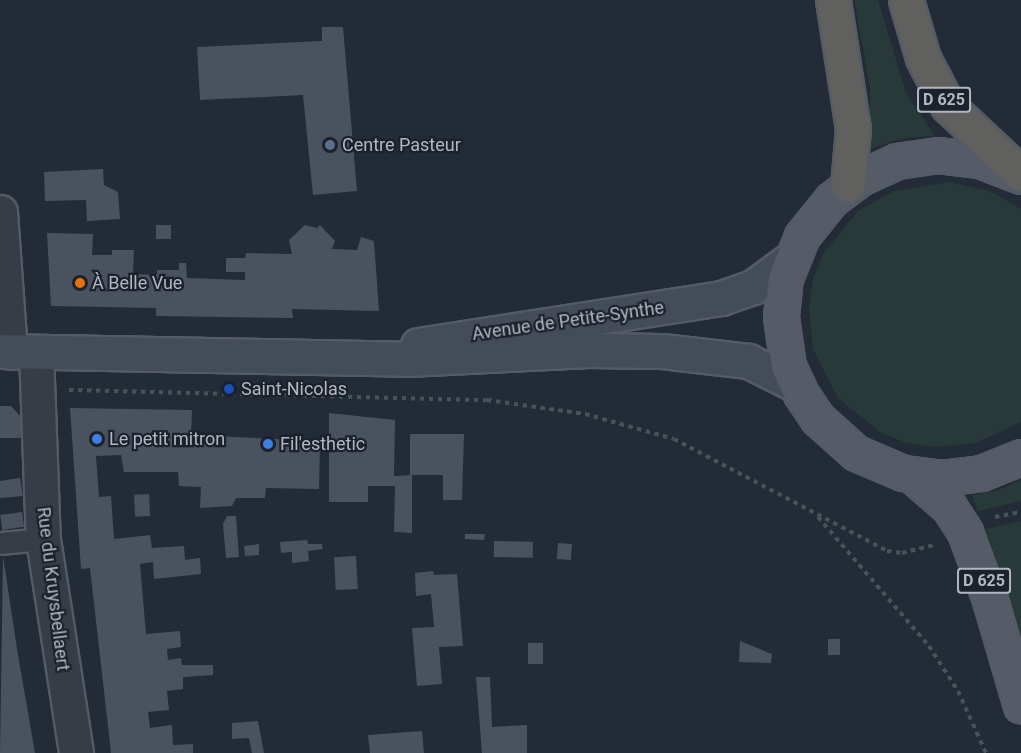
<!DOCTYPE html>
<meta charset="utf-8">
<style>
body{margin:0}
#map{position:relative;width:1021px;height:753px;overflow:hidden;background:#232b36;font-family:Roboto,sans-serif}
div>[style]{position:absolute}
.green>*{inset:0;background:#283939}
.building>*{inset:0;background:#4a525f;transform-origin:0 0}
.path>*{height:4px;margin-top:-2px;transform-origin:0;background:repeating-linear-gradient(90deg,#455457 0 4.5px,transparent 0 9px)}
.roads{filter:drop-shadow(2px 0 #545b64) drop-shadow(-2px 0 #545b64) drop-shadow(0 2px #545b64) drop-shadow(0 -2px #545b64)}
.service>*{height:21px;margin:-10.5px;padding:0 10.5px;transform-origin:10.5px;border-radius:10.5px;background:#373d47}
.minor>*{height:33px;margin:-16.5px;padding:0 16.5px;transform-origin:16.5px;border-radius:16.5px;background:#373d47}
.tertiary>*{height:33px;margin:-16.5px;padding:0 16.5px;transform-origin:16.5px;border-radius:16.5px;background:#373d47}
.secondary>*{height:33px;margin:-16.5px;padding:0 16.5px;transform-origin:16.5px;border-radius:16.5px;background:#454c59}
.primary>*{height:33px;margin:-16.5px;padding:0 16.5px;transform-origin:16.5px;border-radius:16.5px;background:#555c67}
.trunk>*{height:33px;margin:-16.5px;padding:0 16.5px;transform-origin:16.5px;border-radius:16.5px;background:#60605e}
.dots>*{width:16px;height:16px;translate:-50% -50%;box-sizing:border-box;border:3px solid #1c222b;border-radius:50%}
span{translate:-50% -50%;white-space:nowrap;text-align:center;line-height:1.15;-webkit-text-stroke:4.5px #1c222b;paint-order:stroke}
.shield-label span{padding:2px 4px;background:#1c222b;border:2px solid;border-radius:4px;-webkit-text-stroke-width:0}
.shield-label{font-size:16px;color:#b1b8c3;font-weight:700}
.poi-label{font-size:18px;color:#b1b8c3}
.left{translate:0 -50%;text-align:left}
.street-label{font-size:18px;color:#b1b8c3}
</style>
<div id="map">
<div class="green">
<i style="clip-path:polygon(854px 0,878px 0,906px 93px,935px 136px,903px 138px,870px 149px,870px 87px)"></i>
<i style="clip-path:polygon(949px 182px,990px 191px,1021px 209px,1021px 422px,976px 443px,935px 447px,907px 443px,881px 433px,838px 398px,813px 349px,809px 307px,813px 279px,823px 254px,858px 211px,894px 191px)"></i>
<i style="clip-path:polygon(1021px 480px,1021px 501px,978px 511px,972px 495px,996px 491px)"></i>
<i style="clip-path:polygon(1021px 521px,1021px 638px,986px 529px)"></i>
</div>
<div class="building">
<i style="clip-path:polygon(322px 27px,343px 27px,357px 191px,313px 195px,303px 95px,200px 100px,197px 47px,322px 41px)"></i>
<i style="clip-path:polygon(103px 169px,104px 185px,118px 192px,120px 219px,87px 221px,86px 200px,45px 201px,44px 172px)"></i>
<i style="left:156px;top:225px;width:15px;height:14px"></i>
<i style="clip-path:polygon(305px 225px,317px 228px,320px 225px,335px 241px,332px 249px,357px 250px,361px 237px,374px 241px,379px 311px,292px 309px,293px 318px,156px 316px,156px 308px,51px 306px,47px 233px,93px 234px,92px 255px,112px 255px,112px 250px,134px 250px,133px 274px,157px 275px,157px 270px,179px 270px,179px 263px,186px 263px,187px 278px,245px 280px,245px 272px,226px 272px,226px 258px,245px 258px,246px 253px,292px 254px,289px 240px)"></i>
<i style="clip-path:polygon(0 406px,11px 406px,21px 417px,21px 438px,0 438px)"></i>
<i style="clip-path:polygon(70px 408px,192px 410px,191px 435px,320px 441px,319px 489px,266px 488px,265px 498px,236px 498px,232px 506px,200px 508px,201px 487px,179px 486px,178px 472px,124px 472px,121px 455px,96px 456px,99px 497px,111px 496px,114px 539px,150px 535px,152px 548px,184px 546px,185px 560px,200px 558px,201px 574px,154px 579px,153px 562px,140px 564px,146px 634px,180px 631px,181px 647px,167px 649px,168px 660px,181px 658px,182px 665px,213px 665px,213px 675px,183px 677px,183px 689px,167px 691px,169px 710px,148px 712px,150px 728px,172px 725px,173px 745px,193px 744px,193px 753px,111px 753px,90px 568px,81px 569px)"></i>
<i style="clip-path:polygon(329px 413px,395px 420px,394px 476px,412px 475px,412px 533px,394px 532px,395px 486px,368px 486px,368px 502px,329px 502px)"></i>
<i style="clip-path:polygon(410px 434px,464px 434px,462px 500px,443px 500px,443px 475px,410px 475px)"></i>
<i style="clip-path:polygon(20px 478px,23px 496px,0 498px,0 481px)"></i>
<i style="left:149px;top:494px;width:22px;height:15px;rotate:87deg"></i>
<i style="left:22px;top:512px;width:15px;height:22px;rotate:82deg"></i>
<i style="clip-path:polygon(227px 516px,236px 516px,239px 557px,226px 558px,223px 524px)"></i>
<i style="clip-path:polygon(465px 534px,485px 534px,484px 540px,465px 539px)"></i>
<i style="clip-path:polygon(307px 540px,308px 544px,322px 544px,323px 549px,308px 551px,309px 561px,292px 563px,292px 552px,281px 553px,280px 542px)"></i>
<i style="left:494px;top:541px;width:39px;height:16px;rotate:1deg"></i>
<i style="left:558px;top:543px;width:14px;height:16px;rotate:4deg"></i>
<i style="clip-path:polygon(259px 544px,259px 555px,245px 556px,244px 546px)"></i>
<i style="clip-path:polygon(3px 556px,17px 649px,35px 753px,0 753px)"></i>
<i style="left:356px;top:556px;width:33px;height:22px;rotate:87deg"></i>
<i style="clip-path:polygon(433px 571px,434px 575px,457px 574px,463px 646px,439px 647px,442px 684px,417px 686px,412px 628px,434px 627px,431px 594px,416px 596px,415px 573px)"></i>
<i style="left:828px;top:639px;width:12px;height:16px"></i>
<i style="clip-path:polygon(740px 641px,772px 654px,771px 663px,739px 662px)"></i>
<i style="left:528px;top:643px;width:15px;height:21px"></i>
<i style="clip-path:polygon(476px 677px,490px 677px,492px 727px,527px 725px,527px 753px,482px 753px)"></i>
<i style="clip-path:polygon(258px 721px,264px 753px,252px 753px,249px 738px,232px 739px,232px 723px)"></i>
<i style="clip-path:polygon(422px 731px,424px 753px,370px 753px,368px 735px)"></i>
</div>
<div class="path">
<i style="left:69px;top:390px;width:418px;rotate:1.4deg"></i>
<i style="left:487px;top:400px;width:99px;rotate:8.1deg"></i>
<i style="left:585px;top:414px;width:92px;rotate:15.7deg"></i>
<i style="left:674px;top:439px;width:241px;rotate:27.7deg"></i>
<i style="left:887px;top:551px;width:15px;rotate:8deg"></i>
<i style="left:902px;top:553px;width:33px;rotate:-14deg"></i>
<i style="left:818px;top:517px;width:170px;rotate:49.3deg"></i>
<i style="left:929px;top:646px;width:54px;rotate:57.2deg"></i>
<i style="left:958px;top:691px;width:68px;rotate:65.7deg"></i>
<i style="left:995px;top:517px;width:26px;rotate:-11deg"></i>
</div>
<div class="roads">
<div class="service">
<i style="left:0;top:543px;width:43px;rotate:-5.3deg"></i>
</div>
<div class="minor">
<i style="left:0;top:212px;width:140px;rotate:85.9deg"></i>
</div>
<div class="tertiary">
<i style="left:36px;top:352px;width:187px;rotate:87.9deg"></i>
<i style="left:43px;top:539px;width:217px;rotate:81.2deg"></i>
</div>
<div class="secondary">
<i style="left:418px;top:345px;width:307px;rotate:-8.8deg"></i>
<i style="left:721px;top:298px;width:34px;rotate:-19deg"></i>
<i style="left:753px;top:287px;width:47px;rotate:-36.4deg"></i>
<i style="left:0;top:351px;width:407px;rotate:1.1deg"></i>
<i style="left:407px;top:359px;width:182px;rotate:-2.8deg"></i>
<i style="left:589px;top:350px;width:73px;rotate:0.8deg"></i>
<i style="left:662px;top:351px;width:87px;rotate:6.6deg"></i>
<i style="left:748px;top:361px;width:54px;rotate:26.6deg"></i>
</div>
<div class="primary">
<i style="left:1021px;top:176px;width:45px;rotate:-159.1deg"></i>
<i style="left:979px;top:160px;width:41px;rotate:-173deg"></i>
<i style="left:938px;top:155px;width:41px;rotate:171.7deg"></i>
<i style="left:897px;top:161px;width:41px;rotate:155.3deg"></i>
<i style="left:860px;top:178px;width:36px;rotate:143deg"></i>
<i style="left:831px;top:200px;width:46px;rotate:128.9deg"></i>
<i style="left:802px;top:236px;width:45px;rotate:112deg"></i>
<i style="left:785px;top:278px;width:39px;rotate:96deg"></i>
<i style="left:781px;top:317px;width:49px;rotate:81.9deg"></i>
<i style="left:788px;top:366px;width:31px;rotate:65deg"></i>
<i style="left:801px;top:394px;width:30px;rotate:56deg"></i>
<i style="left:818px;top:419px;width:51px;rotate:41.8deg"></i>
<i style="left:856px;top:453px;width:51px;rotate:23.1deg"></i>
<i style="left:903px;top:473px;width:39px;rotate:7deg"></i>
<i style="left:942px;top:478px;width:39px;rotate:-7deg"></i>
<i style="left:981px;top:473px;width:43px;rotate:-21.8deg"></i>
<i style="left:912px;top:475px;width:49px;rotate:40.9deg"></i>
<i style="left:949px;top:507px;width:30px;rotate:57deg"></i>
<i style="left:965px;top:532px;width:72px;rotate:69.8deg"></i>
<i style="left:990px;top:600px;width:110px;rotate:73.7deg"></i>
</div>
<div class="trunk">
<i style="left:833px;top:0;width:131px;rotate:81.2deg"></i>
<i style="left:853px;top:129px;width:56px;rotate:95.1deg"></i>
<i style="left:906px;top:0;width:60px;rotate:73.7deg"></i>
<i style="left:923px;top:58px;width:54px;rotate:62.5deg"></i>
<i style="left:948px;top:106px;width:100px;rotate:43deg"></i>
</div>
</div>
<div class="dots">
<i style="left:330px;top:145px;background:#5c6f8a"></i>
<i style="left:80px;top:283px;background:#e8710a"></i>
<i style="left:229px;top:389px;background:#1a4fb4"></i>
<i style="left:97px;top:439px;background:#3f7fe0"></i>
<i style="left:268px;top:444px;background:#3f7fe0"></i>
</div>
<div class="shield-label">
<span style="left:944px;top:100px">D 625</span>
<span style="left:984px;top:581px">D 625</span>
</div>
<div class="poi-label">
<span class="left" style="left:342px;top:145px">Centre Pasteur</span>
<span class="left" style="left:92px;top:283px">À Belle Vue</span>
<span class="left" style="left:241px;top:389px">Saint-Nicolas</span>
<span class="left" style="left:109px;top:439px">Le petit mitron</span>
<span class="left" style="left:280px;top:444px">Fil'esthetic</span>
</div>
<div class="street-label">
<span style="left:568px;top:321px;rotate:-8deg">Avenue de Petite-Synthe</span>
<span style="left:53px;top:589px;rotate:83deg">Rue du Kruysbellaert</span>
</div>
</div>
